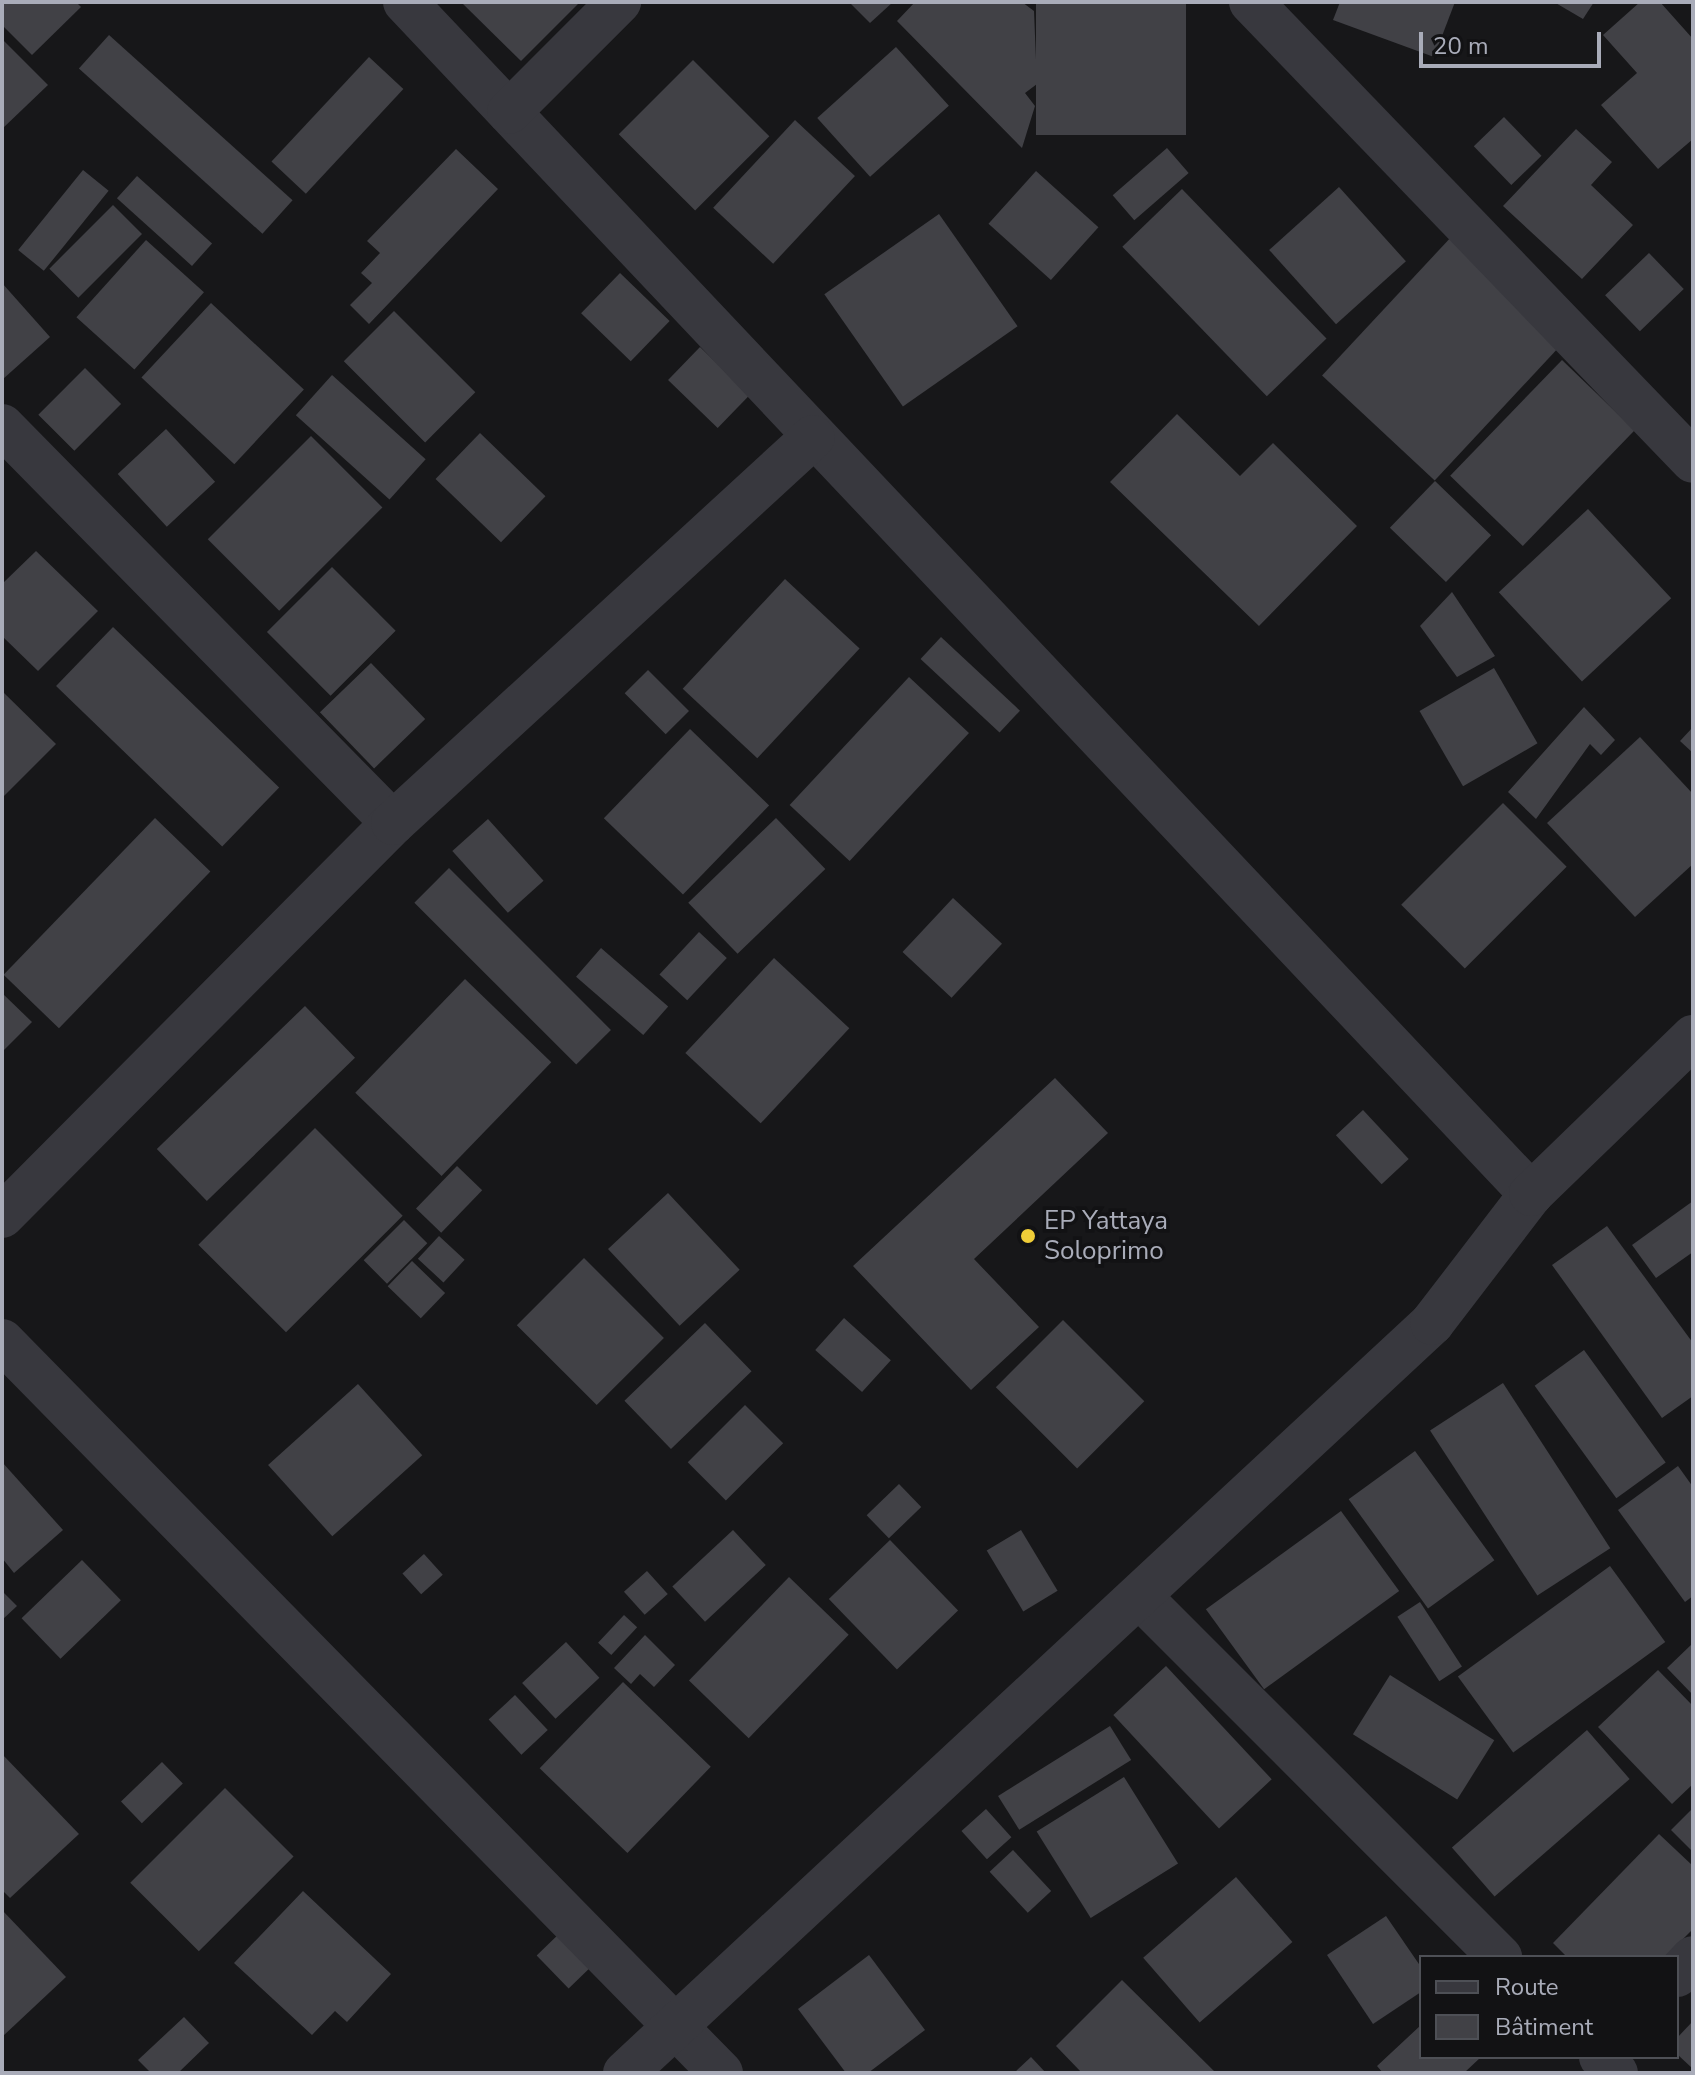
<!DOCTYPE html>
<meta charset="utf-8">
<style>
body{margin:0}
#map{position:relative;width:1695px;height:2075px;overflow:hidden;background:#171719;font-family:"Nunito Sans",sans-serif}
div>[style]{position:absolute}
.building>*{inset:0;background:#414146;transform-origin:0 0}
.minor>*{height:44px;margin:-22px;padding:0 22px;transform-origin:22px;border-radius:22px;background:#38383e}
.dots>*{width:22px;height:22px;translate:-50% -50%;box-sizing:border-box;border:4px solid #121214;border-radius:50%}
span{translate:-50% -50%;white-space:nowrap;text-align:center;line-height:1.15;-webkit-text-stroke:7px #121214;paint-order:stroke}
.poi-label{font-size:26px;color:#a9acb9}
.left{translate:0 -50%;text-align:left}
.frame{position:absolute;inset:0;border:4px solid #a9acb9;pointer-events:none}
.legend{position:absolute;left:1419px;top:1955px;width:260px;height:104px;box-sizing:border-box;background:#121214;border:2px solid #4e5056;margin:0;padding:10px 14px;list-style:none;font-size:24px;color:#a9acb9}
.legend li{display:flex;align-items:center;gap:16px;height:40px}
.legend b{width:40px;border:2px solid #4e5056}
.scale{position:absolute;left:1419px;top:32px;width:182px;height:36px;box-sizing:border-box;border:4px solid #a9acb9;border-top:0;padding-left:10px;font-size:24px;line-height:28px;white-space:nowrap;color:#a9acb9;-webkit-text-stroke:6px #121214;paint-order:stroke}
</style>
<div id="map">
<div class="building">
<i style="clip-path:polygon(2px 2px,76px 2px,81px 7px,32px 55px,2px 25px)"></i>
<i style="clip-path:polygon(461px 2px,580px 2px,521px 61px)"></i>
<i style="clip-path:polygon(849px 2px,893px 2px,870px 23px)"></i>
<i style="clip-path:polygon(915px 2px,1022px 2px,1034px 11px,1037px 84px,1025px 93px,1035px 106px,1022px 148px,897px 21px)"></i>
<i style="left:1036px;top:2px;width:150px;height:133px"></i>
<i style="clip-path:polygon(1340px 2px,1455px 2px,1434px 57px,1333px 20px)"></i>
<i style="clip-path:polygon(1554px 2px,1594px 2px,1583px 19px)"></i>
<i style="clip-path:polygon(1640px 2px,1660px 2px,1693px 39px,1693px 139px,1658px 169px,1601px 105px,1637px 73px,1603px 35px)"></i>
<i style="left:109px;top:35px;width:247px;height:45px;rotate:42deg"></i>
<i style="clip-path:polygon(2px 39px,48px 85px,2px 129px)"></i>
<i style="left:896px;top:47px;width:79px;height:106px;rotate:48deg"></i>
<i style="left:369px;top:57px;width:47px;height:143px;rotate:43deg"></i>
<i style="left:693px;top:60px;width:108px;height:105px;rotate:45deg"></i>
<i style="left:1504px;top:117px;width:54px;height:42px;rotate:46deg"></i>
<i style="left:795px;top:120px;width:82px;height:120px;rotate:43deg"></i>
<i style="clip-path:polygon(1576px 129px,1612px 162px,1591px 185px,1633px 225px,1582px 279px,1503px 206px)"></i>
<i style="left:1167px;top:148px;width:33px;height:72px;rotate:49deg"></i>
<i style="clip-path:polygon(456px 149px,498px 189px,369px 324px,350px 305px,372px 283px,361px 273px,380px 253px,367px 241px)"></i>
<i style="left:83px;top:170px;width:33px;height:103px;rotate:39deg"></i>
<i style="left:1036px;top:171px;width:84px;height:71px;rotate:42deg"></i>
<i style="left:137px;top:176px;width:101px;height:30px;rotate:42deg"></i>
<i style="left:1339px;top:187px;width:100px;height:94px;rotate:48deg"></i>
<i style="left:1182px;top:189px;width:208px;height:83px;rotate:46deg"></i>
<i style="left:113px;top:205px;width:41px;height:90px;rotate:45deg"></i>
<i style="left:939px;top:214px;width:137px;height:140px;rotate:55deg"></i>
<i style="left:1453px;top:235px;width:154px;height:192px;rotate:43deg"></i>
<i style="left:146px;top:240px;width:78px;height:104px;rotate:42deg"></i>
<i style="left:1649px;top:253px;width:50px;height:61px;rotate:46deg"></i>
<i style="left:620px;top:273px;width:69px;height:56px;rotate:44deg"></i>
<i style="clip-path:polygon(2px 283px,50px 337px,3px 379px,2px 377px)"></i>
<i style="left:211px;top:303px;width:127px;height:102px;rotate:43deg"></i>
<i style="left:394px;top:311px;width:115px;height:71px;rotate:45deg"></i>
<i style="left:700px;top:347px;width:69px;height:46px;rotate:44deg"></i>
<i style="left:1562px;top:360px;width:101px;height:161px;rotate:44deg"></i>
<i style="left:85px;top:368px;width:51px;height:66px;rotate:45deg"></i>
<i style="left:332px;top:375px;width:126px;height:54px;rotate:42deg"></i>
<i style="clip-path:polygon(1177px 414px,1240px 476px,1273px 443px,1357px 526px,1259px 626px,1110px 482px)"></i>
<i style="left:166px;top:429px;width:72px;height:66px;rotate:47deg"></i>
<i style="left:480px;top:433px;width:91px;height:64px;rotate:44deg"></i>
<i style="left:311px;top:436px;width:101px;height:146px;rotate:45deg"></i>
<i style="left:1435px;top:481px;width:78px;height:65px;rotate:44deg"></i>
<i style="left:1588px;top:509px;width:122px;height:122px;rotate:47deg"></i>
<i style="clip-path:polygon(36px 551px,98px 611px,38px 671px,2px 636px,2px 584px)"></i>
<i style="left:332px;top:567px;width:90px;height:92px;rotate:45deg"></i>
<i style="left:785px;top:579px;width:102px;height:150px;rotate:43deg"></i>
<i style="clip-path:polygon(1452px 592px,1495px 656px,1457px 677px,1420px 626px)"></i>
<i style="left:113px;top:627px;width:231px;height:82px;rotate:44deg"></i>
<i style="left:941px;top:637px;width:108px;height:30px;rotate:43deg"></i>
<i style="left:371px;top:663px;width:78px;height:71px;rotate:46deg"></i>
<i style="left:1494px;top:668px;width:87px;height:86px;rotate:60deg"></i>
<i style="left:648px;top:670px;width:58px;height:33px;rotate:45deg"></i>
<i style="left:909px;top:677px;width:82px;height:175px;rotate:43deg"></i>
<i style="clip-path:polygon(2px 691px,56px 744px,2px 798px)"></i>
<i style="clip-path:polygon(1584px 707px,1615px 740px,1601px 755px,1590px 744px,1536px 819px,1508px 792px)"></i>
<i style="clip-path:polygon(1693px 727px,1693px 753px,1680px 741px)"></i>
<i style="left:690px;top:729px;width:110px;height:124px;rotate:44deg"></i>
<i style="clip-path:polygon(1640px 737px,1693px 794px,1693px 864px,1635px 917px,1547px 823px)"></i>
<i style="left:1503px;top:803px;width:90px;height:144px;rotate:45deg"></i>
<i style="left:155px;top:818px;width:77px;height:218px;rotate:44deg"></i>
<i style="left:776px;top:818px;width:71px;height:122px;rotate:46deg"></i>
<i style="left:488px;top:819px;width:83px;height:48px;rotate:48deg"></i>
<i style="left:449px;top:868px;width:229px;height:49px;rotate:45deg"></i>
<i style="left:953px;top:898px;width:67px;height:74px;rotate:43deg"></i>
<i style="left:699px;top:932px;width:38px;height:58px;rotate:43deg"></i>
<i style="left:601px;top:948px;width:89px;height:38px;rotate:41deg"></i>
<i style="left:774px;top:958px;width:103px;height:130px;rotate:43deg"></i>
<i style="left:465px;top:979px;width:120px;height:158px;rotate:44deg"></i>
<i style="clip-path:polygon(2px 993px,32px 1022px,2px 1052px)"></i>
<i style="left:305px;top:1006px;width:72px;height:206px;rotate:46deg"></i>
<i style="clip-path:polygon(1055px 1078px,1108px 1133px,974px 1259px,1039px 1327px,971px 1390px,853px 1266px)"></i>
<i style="left:1363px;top:1110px;width:67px;height:37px;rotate:47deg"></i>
<i style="left:315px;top:1128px;width:124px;height:165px;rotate:45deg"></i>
<i style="left:457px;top:1166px;width:35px;height:59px;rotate:44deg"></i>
<i style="left:668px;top:1193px;width:105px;height:82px;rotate:47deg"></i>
<i style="clip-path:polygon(1693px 1201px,1693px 1252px,1656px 1278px,1632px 1245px)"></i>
<i style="left:404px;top:1220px;width:33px;height:57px;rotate:45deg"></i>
<i style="clip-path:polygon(1607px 1226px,1693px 1343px,1693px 1396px,1662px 1418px,1552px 1265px)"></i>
<i style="left:439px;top:1236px;width:35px;height:31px;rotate:43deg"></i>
<i style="left:584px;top:1258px;width:113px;height:95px;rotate:45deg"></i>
<i style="left:412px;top:1261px;width:46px;height:35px;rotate:44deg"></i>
<i style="left:844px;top:1318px;width:63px;height:43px;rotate:42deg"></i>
<i style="left:1063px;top:1320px;width:115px;height:95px;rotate:45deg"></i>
<i style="left:705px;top:1323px;width:67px;height:112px;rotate:46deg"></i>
<i style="left:1584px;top:1350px;width:139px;height:61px;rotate:54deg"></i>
<i style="left:1503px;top:1383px;width:197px;height:87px;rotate:57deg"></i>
<i style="left:358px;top:1384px;width:96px;height:121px;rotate:48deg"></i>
<i style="left:745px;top:1405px;width:54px;height:81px;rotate:45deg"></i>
<i style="left:1415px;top:1451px;width:135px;height:82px;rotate:54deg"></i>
<i style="clip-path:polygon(2px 1462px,63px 1530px,14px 1573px,2px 1558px)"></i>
<i style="clip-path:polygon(1678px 1466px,1693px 1487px,1693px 1596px,1685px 1602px,1618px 1510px)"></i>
<i style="left:899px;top:1484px;width:32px;height:45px;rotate:46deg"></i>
<i style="left:1341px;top:1511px;width:99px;height:167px;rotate:54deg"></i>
<i style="left:733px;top:1530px;width:48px;height:83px;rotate:47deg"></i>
<i style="left:1021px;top:1530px;width:71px;height:40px;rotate:59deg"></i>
<i style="left:890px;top:1540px;width:98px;height:85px;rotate:46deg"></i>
<i style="left:424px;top:1554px;width:28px;height:29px;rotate:48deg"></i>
<i style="left:82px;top:1560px;width:56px;height:84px;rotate:46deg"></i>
<i style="left:1610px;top:1566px;width:94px;height:188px;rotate:54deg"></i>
<i style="left:647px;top:1571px;width:31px;height:31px;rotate:48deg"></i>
<i style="left:789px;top:1577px;width:83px;height:144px;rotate:44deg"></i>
<i style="clip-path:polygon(2px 1591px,17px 1606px,2px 1620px)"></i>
<i style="left:1420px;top:1602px;width:77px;height:27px;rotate:57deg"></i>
<i style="left:624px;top:1615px;width:18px;height:38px;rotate:43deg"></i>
<i style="clip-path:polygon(645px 1635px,675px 1665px,654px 1687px,640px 1674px,631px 1684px,614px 1668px)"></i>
<i style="left:566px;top:1642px;width:49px;height:60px;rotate:47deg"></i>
<i style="clip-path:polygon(1693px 1643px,1693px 1695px,1667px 1668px)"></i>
<i style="left:1166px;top:1666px;width:155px;height:72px;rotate:47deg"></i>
<i style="clip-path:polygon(1658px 1670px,1693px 1706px,1693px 1784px,1672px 1804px,1598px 1727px)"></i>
<i style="left:1390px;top:1675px;width:123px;height:70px;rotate:32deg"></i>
<i style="left:623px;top:1682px;width:122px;height:120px;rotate:44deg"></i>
<i style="left:515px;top:1695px;width:48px;height:36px;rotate:47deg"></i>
<i style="left:1110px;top:1726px;width:40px;height:132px;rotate:58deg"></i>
<i style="left:1587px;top:1730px;width:65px;height:179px;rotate:49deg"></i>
<i style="clip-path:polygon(2px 1754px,79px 1834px,10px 1898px,2px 1890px)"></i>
<i style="left:162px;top:1762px;width:30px;height:57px;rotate:46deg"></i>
<i style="left:1124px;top:1777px;width:102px;height:103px;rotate:58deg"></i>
<i style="left:225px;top:1788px;width:97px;height:134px;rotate:45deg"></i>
<i style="clip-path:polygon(1693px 1808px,1693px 1852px,1671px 1830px)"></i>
<i style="left:986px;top:1809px;width:38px;height:33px;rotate:48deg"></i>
<i style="clip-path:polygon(1659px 1834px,1693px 1866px,1693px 1929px,1665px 1957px,1567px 1957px,1553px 1943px)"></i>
<i style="left:1013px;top:1850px;width:56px;height:32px;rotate:47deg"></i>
<i style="left:1236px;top:1877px;width:86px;height:123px;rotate:49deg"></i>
<i style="clip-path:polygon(303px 1891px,391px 1974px,347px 2022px,335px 2011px,312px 2035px,234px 1963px)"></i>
<i style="clip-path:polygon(2px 1910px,66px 1977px,2px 2037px)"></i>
<i style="clip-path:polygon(1386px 1916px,1421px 1967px,1421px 1992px,1373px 2024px,1327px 1955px)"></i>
<i style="left:564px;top:1929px;width:46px;height:38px;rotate:46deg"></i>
<i style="clip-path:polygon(869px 1955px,925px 2030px,868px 2073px,846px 2073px,798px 2009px)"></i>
<i style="clip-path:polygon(1122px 1980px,1216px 2073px,1082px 2073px,1056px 2046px)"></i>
<i style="clip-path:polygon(184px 2017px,209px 2043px,178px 2073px,151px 2073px,138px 2060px)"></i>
<i style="clip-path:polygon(1693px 2021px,1693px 2069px,1677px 2054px,1677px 2038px)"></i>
<i style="clip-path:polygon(1421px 2025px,1421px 2057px,1481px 2057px,1464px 2073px,1383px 2073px,1377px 2066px)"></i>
<i style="clip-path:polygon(1031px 2057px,1046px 2073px,1014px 2073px)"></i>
</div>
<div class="minor">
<i style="left:405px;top:2px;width:1640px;rotate:46.63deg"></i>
<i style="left:1251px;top:2px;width:637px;rotate:46.08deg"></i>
<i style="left:509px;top:112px;width:156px;rotate:-45deg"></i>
<i style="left:2px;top:426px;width:557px;rotate:45.44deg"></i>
<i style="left:2px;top:1216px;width:554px;rotate:-45.15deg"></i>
<i style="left:393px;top:823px;width:570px;rotate:-42.58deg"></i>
<i style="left:2px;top:1341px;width:1026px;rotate:45.51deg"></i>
<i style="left:1141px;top:1598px;width:508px;rotate:45deg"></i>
<i style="left:1677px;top:1975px;width:23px;rotate:-47deg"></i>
<i style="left:1601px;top:2057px;width:22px;rotate:47deg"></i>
<i style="left:625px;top:2073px;width:1102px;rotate:-42.9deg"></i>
<i style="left:1432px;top:1323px;width:163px;rotate:-52.5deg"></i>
<i style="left:1531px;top:1194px;width:226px;rotate:-44.1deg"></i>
</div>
<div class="dots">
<i style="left:1028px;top:1236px;background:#f0cd38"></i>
</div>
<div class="poi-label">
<span class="left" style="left:1044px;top:1236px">EP Yattaya<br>Soloprimo</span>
</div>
<div class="frame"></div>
<ul class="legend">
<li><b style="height:10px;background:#38383e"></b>Route</li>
<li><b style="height:22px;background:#414146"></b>Bâtiment</li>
</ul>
<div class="scale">20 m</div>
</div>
